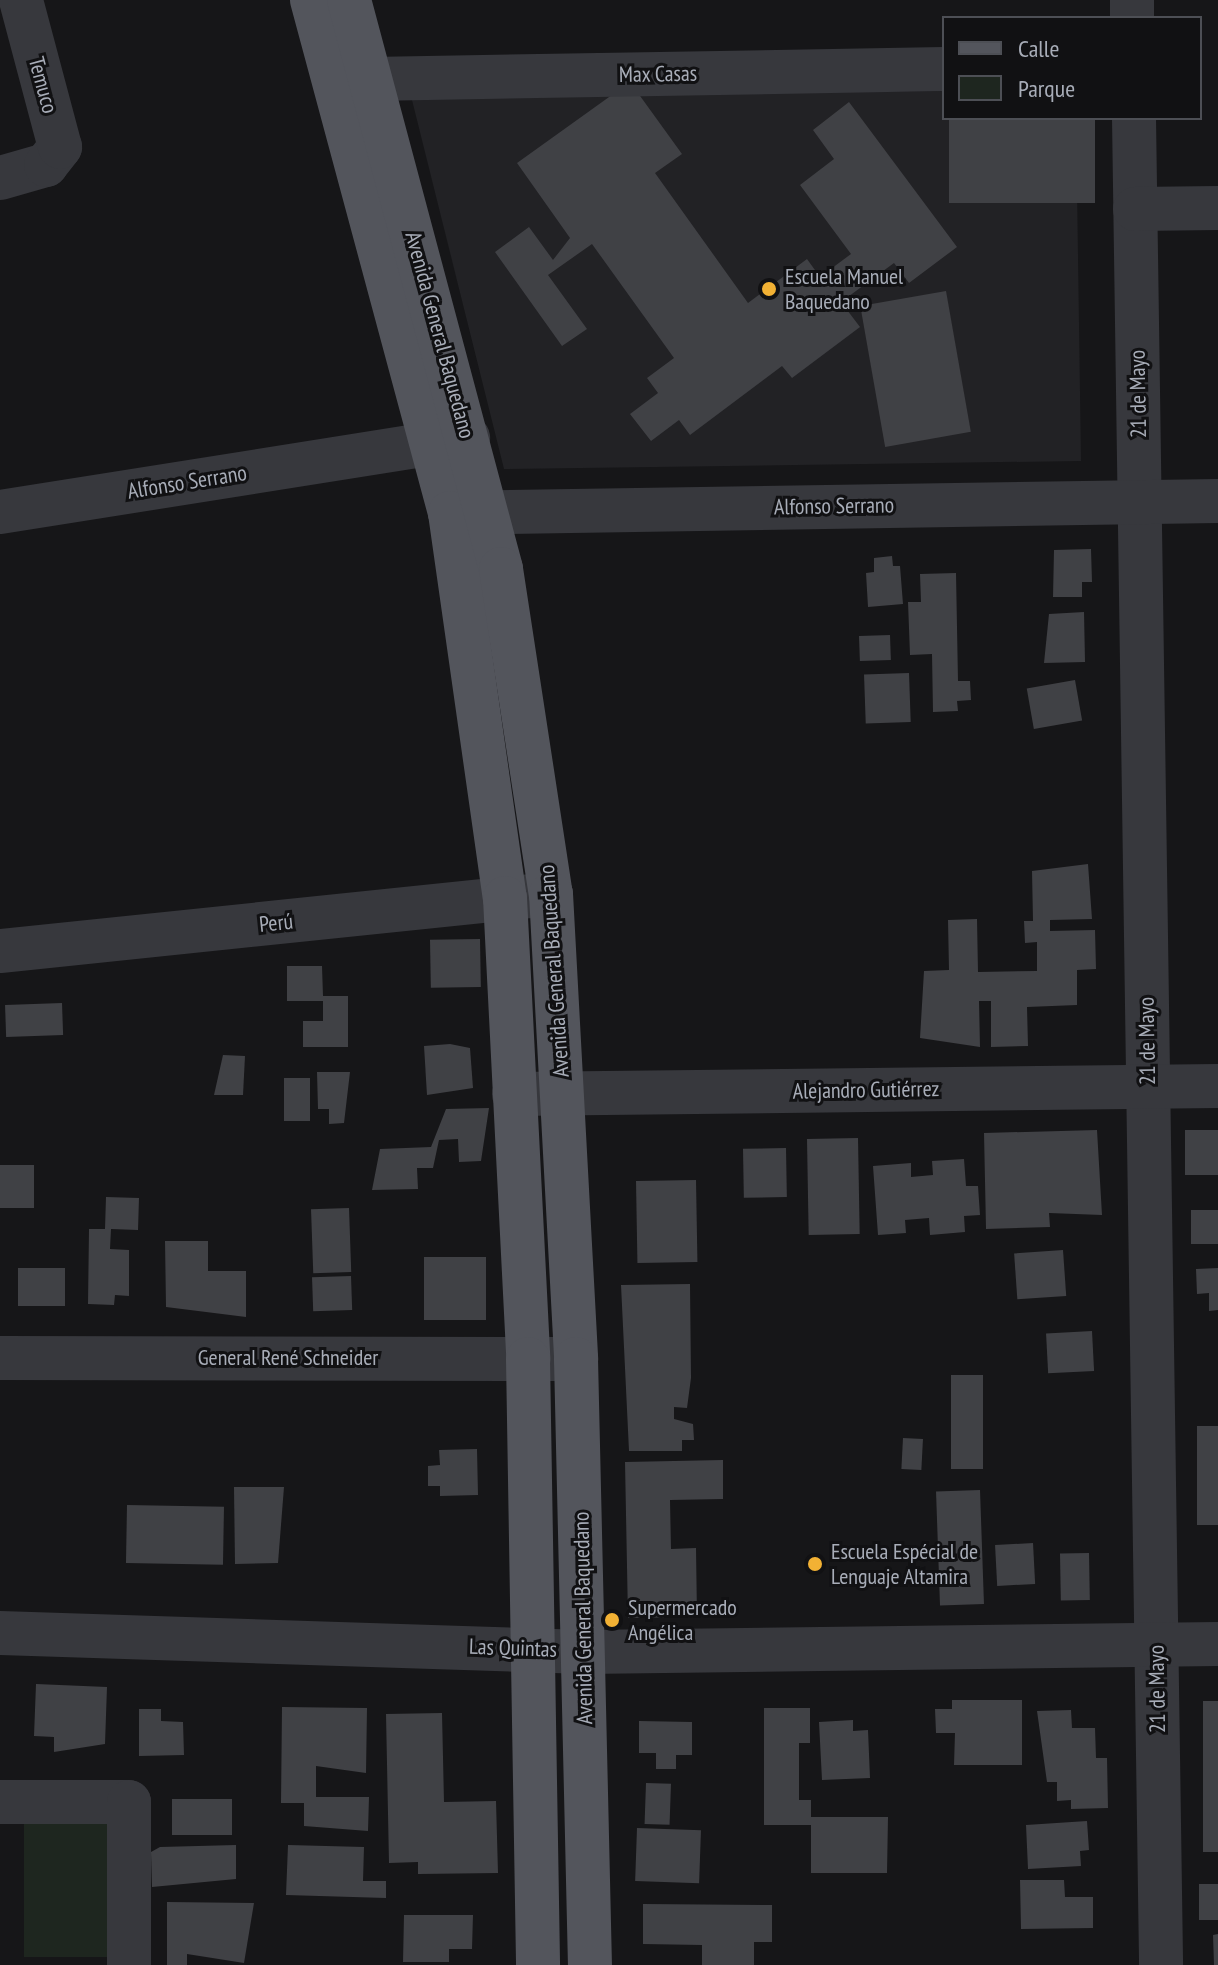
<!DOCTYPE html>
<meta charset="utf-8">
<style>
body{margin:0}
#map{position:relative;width:1218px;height:1965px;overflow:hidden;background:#161618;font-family:"PT Sans Narrow",sans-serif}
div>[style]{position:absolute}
.built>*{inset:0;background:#222225}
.green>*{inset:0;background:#1e261f;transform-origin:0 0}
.building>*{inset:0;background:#404145;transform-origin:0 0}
.minor>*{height:44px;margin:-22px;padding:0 22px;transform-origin:22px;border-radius:22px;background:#37383d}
.major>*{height:44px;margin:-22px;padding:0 22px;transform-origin:22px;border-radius:22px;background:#53555c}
.dots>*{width:22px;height:22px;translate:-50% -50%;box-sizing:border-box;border:4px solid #111113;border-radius:50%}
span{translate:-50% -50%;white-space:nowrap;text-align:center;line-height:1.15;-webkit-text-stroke:6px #111113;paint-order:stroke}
.street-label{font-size:22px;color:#a8adb8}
.poi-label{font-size:22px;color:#a8adb8}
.left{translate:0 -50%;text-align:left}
.legend{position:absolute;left:942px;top:16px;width:260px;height:104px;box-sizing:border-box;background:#111113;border:2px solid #4d4f55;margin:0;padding:10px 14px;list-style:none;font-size:24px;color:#a8adb8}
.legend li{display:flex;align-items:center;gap:16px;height:40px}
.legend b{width:40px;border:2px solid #4d4f55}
</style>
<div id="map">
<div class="built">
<i style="clip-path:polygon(944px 91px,944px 118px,1076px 118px,1081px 461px,504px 469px,411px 96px)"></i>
</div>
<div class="green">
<i style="left:24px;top:1807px;width:88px;height:150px"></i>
</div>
<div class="building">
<i style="clip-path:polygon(630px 82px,682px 154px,655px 173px,748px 303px,807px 259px,820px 277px,851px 254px,800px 185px,834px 159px,813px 130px,849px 102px,957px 247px,909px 283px,894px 263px,841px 302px,860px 327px,792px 378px,782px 366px,690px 435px,679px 420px,651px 441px,630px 414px,658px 393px,647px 378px,674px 358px,592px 244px,548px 275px,587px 329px,562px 346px,495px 252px,529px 227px,553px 260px,570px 238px,517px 163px)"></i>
<i style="left:949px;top:118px;width:146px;height:85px"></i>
<i style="left:946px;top:291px;width:143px;height:87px;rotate:80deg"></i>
<i style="clip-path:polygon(1091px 549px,1092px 582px,1082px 582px,1082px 597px,1053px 597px,1054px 550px)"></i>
<i style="clip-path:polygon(892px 556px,893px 566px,900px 566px,903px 604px,868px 607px,866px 573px,874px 572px,874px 558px)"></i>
<i style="clip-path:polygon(956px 573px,958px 681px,970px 681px,971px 700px,957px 701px,958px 711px,933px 712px,932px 654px,910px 655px,908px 602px,921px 602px,920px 574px)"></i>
<i style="clip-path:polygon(1084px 612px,1085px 662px,1044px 663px,1049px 614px)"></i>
<i style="left:890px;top:635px;width:25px;height:31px;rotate:88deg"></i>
<i style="left:909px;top:673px;width:49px;height:45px;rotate:88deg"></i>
<i style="left:1075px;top:680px;width:41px;height:49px;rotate:80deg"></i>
<i style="clip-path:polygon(1088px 864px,1092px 919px,1050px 920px,1050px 931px,1095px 930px,1096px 969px,1077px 970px,1077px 1005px,1027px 1007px,1028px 1046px,991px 1047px,991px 1001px,979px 1001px,980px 1047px,920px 1038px,924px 971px,949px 970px,948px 920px,977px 919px,978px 972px,1037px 971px,1037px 942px,1025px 943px,1024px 921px,1033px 921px,1032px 871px)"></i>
<i style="left:480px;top:939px;width:48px;height:50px;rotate:89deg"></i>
<i style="clip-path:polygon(287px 966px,322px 966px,323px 996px,348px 996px,348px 1047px,303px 1047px,303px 1021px,323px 1021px,323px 1001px,287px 1001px)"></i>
<i style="left:62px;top:1003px;width:32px;height:57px;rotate:88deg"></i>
<i style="clip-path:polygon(450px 1044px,470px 1048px,473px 1088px,427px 1095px,424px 1046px)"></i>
<i style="clip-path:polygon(223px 1055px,245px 1056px,243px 1095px,214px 1095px)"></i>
<i style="clip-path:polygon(317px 1072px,350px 1072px,344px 1123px,329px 1124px,329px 1109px,318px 1109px)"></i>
<i style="left:284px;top:1078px;width:26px;height:43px"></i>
<i style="clip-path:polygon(489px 1108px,481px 1161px,459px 1162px,458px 1139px,439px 1140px,433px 1168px,417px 1168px,418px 1189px,372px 1190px,380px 1149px,431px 1147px,446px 1109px)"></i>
<i style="clip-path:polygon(1097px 1130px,1102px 1215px,1049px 1213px,1050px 1227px,986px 1229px,984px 1133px)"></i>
<i style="left:1218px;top:1130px;width:45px;height:33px;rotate:90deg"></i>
<i style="left:858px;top:1138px;width:96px;height:51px;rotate:89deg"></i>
<i style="left:786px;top:1148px;width:49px;height:43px;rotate:89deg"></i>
<i style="clip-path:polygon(964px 1159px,966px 1186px,978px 1186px,980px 1215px,964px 1216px,965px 1232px,930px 1235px,929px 1218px,905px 1220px,906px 1233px,878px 1235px,873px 1166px,911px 1163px,911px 1177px,933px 1175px,932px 1161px)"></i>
<i style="left:0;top:1165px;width:34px;height:43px"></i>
<i style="left:696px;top:1180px;width:82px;height:60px;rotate:89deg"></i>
<i style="clip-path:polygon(106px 1197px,139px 1198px,138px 1230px,111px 1229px,110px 1249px,129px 1250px,129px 1296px,115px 1295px,114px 1305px,88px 1304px,89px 1229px,105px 1229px)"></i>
<i style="left:349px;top:1208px;width:64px;height:38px;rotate:88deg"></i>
<i style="left:1191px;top:1210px;width:27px;height:34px"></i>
<i style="clip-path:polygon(165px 1241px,208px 1241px,208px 1271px,246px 1271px,246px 1317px,166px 1307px)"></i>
<i style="left:1063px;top:1250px;width:46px;height:49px;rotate:86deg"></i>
<i style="left:424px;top:1257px;width:62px;height:63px"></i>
<i style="left:65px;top:1268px;width:38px;height:47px;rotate:90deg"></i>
<i style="clip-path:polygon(1218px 1268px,1218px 1310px,1209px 1311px,1209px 1293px,1197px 1294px,1196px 1269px)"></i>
<i style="left:351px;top:1276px;width:34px;height:39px;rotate:88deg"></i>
<i style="clip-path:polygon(690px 1284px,691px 1378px,687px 1408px,674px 1407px,674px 1419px,693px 1424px,694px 1440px,682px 1440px,682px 1451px,629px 1451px,621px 1285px)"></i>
<i style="left:1092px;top:1331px;width:40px;height:46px;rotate:87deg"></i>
<i style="left:951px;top:1375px;width:32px;height:94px"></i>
<i style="left:1197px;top:1426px;width:21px;height:99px"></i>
<i style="left:903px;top:1438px;width:20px;height:31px;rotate:3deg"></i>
<i style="clip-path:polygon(477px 1449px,478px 1495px,440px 1496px,440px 1486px,428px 1486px,428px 1466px,440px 1465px,439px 1450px)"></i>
<i style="clip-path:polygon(723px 1460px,723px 1499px,670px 1500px,671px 1549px,696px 1548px,697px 1617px,628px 1618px,625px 1462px)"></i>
<i style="clip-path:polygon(234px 1487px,284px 1487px,278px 1563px,235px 1564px)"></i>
<i style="left:980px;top:1490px;width:114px;height:44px;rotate:88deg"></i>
<i style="left:127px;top:1505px;width:97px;height:58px;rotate:1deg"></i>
<i style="left:1033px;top:1543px;width:41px;height:38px;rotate:87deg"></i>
<i style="left:1089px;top:1553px;width:47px;height:29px;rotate:89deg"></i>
<i style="clip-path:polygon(36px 1684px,107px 1687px,105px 1744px,54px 1752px,54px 1737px,34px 1736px)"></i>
<i style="clip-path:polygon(952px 1700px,1022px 1700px,1022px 1765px,954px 1765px,955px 1733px,936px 1733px,935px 1709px,952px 1709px)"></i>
<i style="left:1203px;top:1701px;width:15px;height:151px"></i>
<i style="clip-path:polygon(282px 1707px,367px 1708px,366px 1773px,316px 1766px,316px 1797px,369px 1797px,368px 1831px,304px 1826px,304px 1803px,281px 1803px)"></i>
<i style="clip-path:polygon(764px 1708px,810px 1708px,810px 1743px,799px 1743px,799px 1800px,811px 1800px,811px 1817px,888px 1817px,887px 1873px,811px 1873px,811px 1825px,764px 1825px)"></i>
<i style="clip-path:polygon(139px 1709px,161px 1709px,161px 1721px,183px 1722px,184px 1755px,139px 1756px)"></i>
<i style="clip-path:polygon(1071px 1710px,1072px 1728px,1095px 1728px,1096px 1758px,1107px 1758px,1108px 1808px,1071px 1809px,1071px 1800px,1057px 1801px,1057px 1782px,1047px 1782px,1037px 1711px)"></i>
<i style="clip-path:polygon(442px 1713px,444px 1802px,496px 1801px,498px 1873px,418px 1874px,418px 1862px,389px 1863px,386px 1714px)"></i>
<i style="clip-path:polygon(853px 1720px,853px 1731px,868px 1730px,870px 1778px,822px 1780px,819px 1722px)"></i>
<i style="clip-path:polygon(639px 1721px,692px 1722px,692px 1755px,676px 1755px,676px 1769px,656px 1769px,656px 1753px,639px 1753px)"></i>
<i style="left:646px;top:1783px;width:25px;height:41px;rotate:2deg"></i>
<i style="left:172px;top:1799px;width:60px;height:36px"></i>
<i style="clip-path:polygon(1087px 1821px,1089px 1850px,1080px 1851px,1081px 1866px,1028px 1869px,1026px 1825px)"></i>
<i style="left:637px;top:1828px;width:64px;height:53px;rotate:2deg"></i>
<i style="clip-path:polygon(236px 1845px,236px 1879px,152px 1887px,151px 1852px,160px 1847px)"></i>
<i style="clip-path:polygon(288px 1845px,364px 1847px,363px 1881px,386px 1881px,386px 1898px,286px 1895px)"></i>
<i style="clip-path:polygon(1020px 1880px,1064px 1880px,1065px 1897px,1093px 1897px,1093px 1928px,1021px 1929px)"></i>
<i style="left:1199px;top:1884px;width:19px;height:36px"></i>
<i style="clip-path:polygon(167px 1902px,254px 1903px,244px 1963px,187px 1954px,187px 1965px,167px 1965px)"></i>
<i style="clip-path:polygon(643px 1904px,772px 1905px,772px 1942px,754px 1942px,754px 1965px,702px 1965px,702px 1945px,643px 1944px)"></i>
<i style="clip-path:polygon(404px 1915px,473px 1915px,472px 1949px,449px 1949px,449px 1962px,403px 1962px)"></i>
<i style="clip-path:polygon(1218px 1934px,1218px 1965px,1214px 1965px,1213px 1935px)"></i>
</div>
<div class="minor">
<i style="left:1132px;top:0;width:18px;rotate:90deg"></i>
<i style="left:371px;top:79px;width:573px;rotate:-1deg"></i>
<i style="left:1134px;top:118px;width:1847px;rotate:89.16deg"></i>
<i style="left:0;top:178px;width:48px;rotate:-15.8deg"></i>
<i style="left:46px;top:165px;width:23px;rotate:-52deg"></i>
<i style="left:60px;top:147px;width:152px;rotate:-104.9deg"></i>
<i style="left:1135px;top:209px;width:83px;rotate:-0.7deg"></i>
<i style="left:0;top:512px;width:474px;rotate:-9deg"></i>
<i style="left:450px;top:513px;width:768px;rotate:-0.9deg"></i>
<i style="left:0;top:951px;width:554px;rotate:-5.91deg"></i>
<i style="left:514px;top:1094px;width:704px;rotate:-0.65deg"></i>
<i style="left:0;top:1358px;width:576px;rotate:0.1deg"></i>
<i style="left:0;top:1633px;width:585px;rotate:1.86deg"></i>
<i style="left:585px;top:1652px;width:633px;rotate:-0.72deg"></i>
<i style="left:0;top:1802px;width:129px"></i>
<i style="left:129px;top:1802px;width:163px;rotate:90deg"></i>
</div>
<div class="major">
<i style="left:312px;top:0;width:531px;rotate:74.94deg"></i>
<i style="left:450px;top:513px;width:389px;rotate:81.9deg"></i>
<i style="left:505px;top:898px;width:462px;rotate:87.1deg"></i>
<i style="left:528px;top:1359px;width:606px;rotate:89.05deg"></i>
<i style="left:349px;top:0;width:589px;rotate:75.04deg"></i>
<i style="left:501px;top:569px;width:329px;rotate:81.3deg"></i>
<i style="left:551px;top:894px;width:466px;rotate:86.9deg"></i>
<i style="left:576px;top:1359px;width:606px;rotate:88.68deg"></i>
</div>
<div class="dots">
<i style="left:769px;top:289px;background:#f2b134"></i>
<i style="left:815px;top:1564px;background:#f2b134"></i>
<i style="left:612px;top:1620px;background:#f2b134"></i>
</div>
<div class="street-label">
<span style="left:658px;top:74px;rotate:-1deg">Max Casas</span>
<span style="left:43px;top:85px;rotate:75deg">Temuco</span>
<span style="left:440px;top:335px;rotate:75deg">Avenida General Baquedano</span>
<span style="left:1138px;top:394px;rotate:-91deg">21 de Mayo</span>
<span style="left:187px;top:482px;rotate:-9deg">Alfonso Serrano</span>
<span style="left:834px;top:506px;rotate:-1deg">Alfonso Serrano</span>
<span style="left:276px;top:923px;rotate:-6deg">Perú</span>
<span style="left:554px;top:971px;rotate:-94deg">Avenida General Baquedano</span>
<span style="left:1147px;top:1041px;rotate:-91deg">21 de Mayo</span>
<span style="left:866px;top:1090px;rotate:-1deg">Alejandro Gutiérrez</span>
<span style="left:288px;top:1358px">General René Schneider</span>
<span style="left:583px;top:1618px;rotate:-91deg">Avenida General Baquedano</span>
<span style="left:513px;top:1648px;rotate:2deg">Las Quintas</span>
<span style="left:1157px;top:1689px;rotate:-91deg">21 de Mayo</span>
</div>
<div class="poi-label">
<span class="left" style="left:785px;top:289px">Escuela Manuel<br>Baquedano</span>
<span class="left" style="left:831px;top:1564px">Escuela Espécial de<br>Lenguaje Altamira</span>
<span class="left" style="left:628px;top:1620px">Supermercado<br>Angélica</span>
</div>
<ul class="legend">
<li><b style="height:10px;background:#53555c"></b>Calle</li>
<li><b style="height:22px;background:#1e261f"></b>Parque</li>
</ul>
</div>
